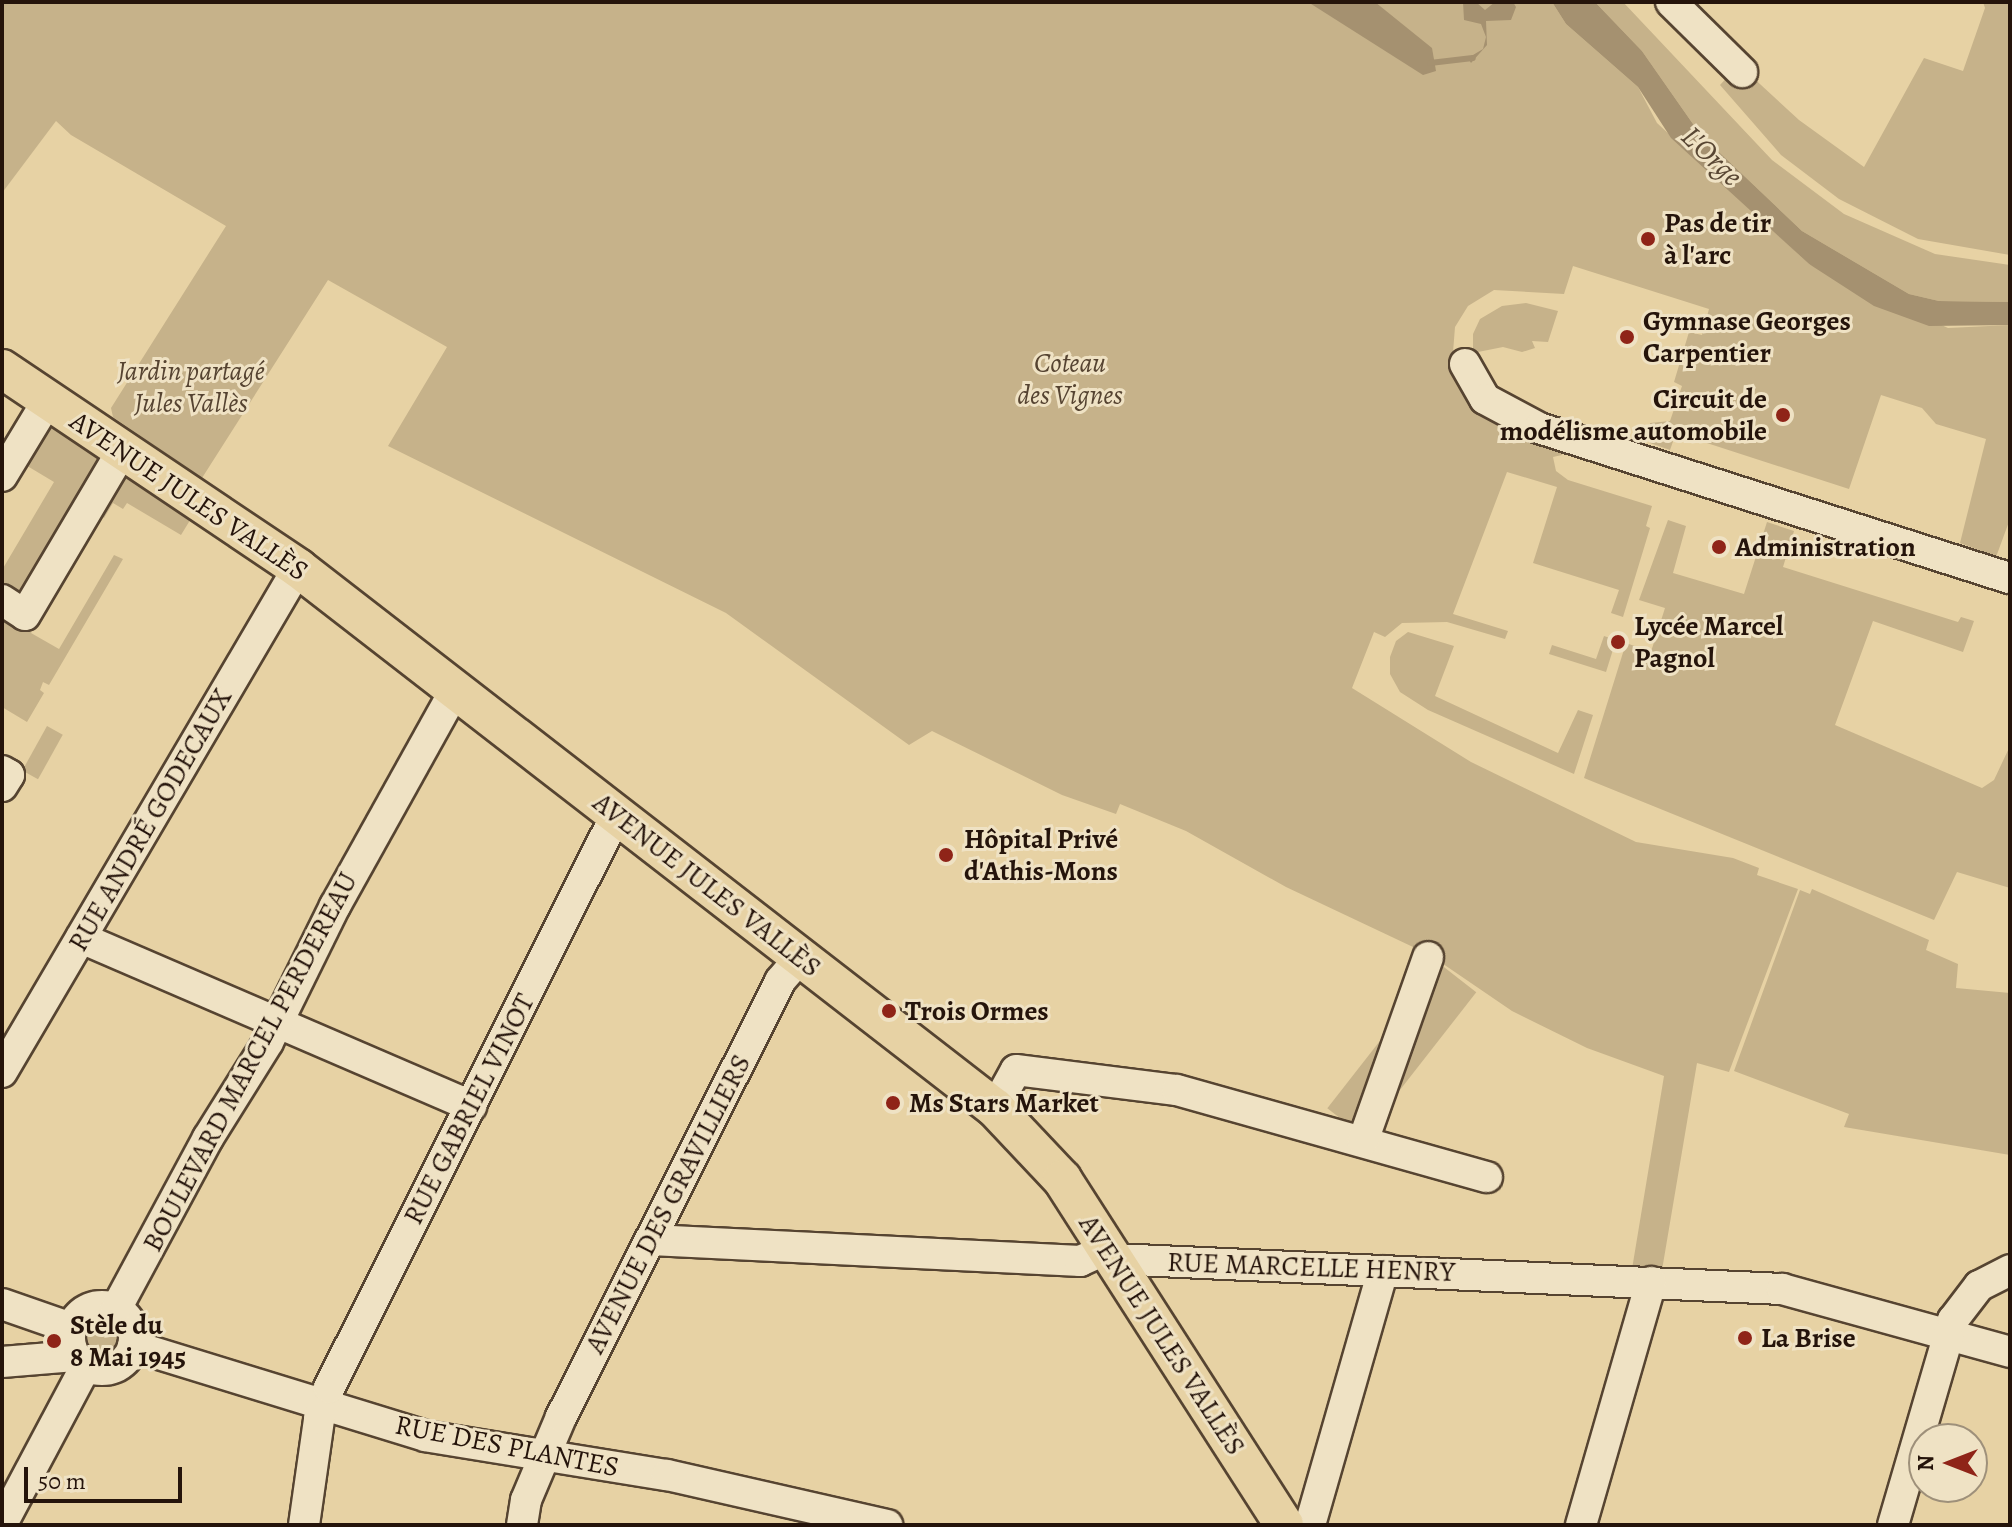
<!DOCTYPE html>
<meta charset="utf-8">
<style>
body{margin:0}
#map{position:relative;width:2012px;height:1527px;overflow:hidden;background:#e7d2a4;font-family:Alegreya,serif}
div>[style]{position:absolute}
.green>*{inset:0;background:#c6b28a;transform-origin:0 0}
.water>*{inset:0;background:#a59170}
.stream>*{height:6px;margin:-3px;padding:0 3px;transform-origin:3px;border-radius:3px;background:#a59170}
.roads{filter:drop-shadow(2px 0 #564431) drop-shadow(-2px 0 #564431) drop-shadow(0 2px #564431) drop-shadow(0 -2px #564431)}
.minor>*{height:30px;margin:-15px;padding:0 15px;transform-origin:15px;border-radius:15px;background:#efe2c4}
.minor>.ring{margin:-15px;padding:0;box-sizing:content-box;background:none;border:30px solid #efe2c4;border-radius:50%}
.major>*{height:38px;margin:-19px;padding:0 19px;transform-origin:19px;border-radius:19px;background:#e7d2a4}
.dots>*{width:22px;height:22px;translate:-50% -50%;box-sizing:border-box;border:4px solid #efe2c4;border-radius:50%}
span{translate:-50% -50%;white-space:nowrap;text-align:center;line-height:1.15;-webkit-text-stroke:6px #efe2c4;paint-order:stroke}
.poi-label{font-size:28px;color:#25140b;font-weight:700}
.left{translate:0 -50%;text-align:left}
.right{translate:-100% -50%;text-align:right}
.park-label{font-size:28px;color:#554331;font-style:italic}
.street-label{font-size:28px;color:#25140b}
.water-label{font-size:30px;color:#584633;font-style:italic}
.frame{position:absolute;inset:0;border:4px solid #25140b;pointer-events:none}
.north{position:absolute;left:1908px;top:1423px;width:80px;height:80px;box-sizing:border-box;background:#efe2c4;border:2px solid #9e907a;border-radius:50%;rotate:270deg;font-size:22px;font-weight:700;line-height:32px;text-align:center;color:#25140b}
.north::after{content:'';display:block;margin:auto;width:28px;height:36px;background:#8f2418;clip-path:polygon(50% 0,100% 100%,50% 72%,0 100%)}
.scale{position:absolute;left:24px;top:1467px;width:158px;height:36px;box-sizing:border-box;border:4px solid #25140b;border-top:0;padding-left:10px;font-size:24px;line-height:28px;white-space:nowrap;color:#25140b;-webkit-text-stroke:6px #efe2c4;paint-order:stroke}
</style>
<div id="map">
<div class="green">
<i style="clip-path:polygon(2px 2px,1552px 2px,1566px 24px,1638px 87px,1657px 123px,1809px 264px,1948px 328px,2010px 325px,2010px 519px,1996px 557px,1960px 543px,1986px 439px,1936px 424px,1922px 408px,1881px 395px,1849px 489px,1676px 433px,1670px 450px,1650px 443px,1650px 423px,1670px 421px,1682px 386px,1674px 382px,1689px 332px,1702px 335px,1709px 309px,1573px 266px,1564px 294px,1494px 290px,1468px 306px,1455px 327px,1452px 365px,1479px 415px,1560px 450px,1562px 455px,1553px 457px,1556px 471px,1568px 480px,1652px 506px,1646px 526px,1650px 528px,1623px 617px,1611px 613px,1619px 590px,1533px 563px,1557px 487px,1507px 472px,1453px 614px,1508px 631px,1505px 639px,1447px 622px,1402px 623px,1385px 637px,1374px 632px,1352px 688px,1471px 762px,1636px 842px,1733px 858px,1759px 868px,1757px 875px,1798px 889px,1729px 1072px,1697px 1063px,1662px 1270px,1632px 1269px,1664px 1076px,1587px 1048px,1512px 1011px,1430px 955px,1286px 887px,1186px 831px,1120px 804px,1116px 814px,1062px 795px,932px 731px,909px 745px,726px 613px,388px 446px,447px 347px,328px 280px,202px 478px,113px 417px,111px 408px,226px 226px,71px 135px,56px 121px,2px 193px)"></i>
<i style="clip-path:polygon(1595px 2px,1623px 2px,1772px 160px,1844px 214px,1935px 254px,2010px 265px,2010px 302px,1939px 301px,1909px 294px,1802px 231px,1700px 134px,1642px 51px)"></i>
<i style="clip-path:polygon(1983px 2px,2010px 2px,2010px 255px,1918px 239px,1839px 199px,1781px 155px,1720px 85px,1732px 72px,1748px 73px,1799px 120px,1864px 167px,1924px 58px,1963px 71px,1985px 8px)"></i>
<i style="clip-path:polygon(1526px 303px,1558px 311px,1548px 342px,1532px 341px,1535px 348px,1522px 352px,1503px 347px,1473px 353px,1473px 334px,1480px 319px,1502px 306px)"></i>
<i style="clip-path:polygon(57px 425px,106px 456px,25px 592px,19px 593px,2px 584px,2px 570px,54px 482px,24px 464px,45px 429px)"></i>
<i style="clip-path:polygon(127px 474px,192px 517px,181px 535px,127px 503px,123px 509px,113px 503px,104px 518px,98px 513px)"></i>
<i style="clip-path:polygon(1668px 520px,1686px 526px,1673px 573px,1744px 594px,1767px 522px,1794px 531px,1783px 567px,1958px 622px,1961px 617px,1974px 621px,1963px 652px,1873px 621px,1835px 725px,1982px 788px,1994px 780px,2010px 746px,2010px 888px,1957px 872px,1934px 920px,1584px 778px,1626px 643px,1643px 649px,1647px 664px,1665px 608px,1639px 600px)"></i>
<i style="clip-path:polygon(114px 555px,123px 559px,49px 685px,43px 682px,40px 690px,44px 693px,27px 722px,2px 707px,2px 615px,36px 624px,31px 633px,59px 649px)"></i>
<i style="clip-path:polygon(1408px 632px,1454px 646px,1435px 696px,1558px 753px,1578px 710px,1593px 715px,1574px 774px,1428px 710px,1400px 692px,1390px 674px,1390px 657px,1396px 641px)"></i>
<i style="clip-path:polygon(1604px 636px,1616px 640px,1606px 672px,1549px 654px,1552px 645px,1596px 659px)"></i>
<i style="left:47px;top:726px;width:18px;height:51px;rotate:29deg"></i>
<i style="clip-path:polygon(1812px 889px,1929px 940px,1926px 950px,1958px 964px,1956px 988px,2010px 993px,2010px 1155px,1844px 1127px,1849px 1114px,1734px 1071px,1800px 890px,1810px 894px)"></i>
<i style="left:1440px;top:964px;width:46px;height:183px;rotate:38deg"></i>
<i style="clip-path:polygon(104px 1317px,116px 1321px,123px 1339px,113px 1355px,100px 1357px,100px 1351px,85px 1345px,84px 1332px,91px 1321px)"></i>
</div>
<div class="water">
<i style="clip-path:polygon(1308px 2px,1375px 2px,1432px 48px,1436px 71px,1423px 75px)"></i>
<i style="clip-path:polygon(1463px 2px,1476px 2px,1485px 10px,1495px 2px,1513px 2px,1516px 7px,1511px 20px,1486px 21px,1487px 45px,1471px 63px,1468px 58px,1483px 49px,1486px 37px,1481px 24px,1464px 20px)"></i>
<i style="clip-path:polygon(1552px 2px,1595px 2px,1642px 51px,1700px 134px,1802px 231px,1909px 294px,1939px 301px,2010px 302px,2010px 325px,1929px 326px,1874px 306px,1809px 264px,1671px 138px,1638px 87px,1566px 24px)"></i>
</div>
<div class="stream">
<i style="left:1430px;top:63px;width:43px;rotate:-6.6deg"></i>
</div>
<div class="roads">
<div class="minor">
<i style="left:1671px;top:2px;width:100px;rotate:44.6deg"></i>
<i style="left:1465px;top:364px;width:40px;rotate:60.3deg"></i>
<i style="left:1485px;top:399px;width:61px;rotate:28.2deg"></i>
<i style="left:1539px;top:428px;width:494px;rotate:17.7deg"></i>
<i style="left:2px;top:476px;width:89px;rotate:-58.8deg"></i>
<i style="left:2px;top:600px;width:27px;rotate:33deg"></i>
<i style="left:25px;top:615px;width:193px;rotate:-59.4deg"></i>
<i style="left:2px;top:771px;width:8px;rotate:30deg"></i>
<i style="left:9px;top:775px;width:13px;rotate:122deg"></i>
<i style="left:81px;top:938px;width:425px;rotate:23.3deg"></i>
<i style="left:2px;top:1072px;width:584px;rotate:-59.57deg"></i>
<i style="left:995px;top:1108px;width:43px;rotate:-61.1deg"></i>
<i style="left:1016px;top:1070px;width:162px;rotate:7.1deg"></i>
<i style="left:1177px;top:1090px;width:322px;rotate:15.7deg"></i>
<i style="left:1363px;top:1141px;width:195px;rotate:-70.5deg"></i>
<i style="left:651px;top:1240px;width:430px;rotate:2.8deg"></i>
<i style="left:1080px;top:1261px;width:20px;rotate:-24deg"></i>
<i style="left:1098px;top:1253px;width:17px;rotate:21deg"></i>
<i style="left:1114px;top:1259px;width:669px;rotate:2.57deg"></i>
<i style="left:1782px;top:1289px;width:237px;rotate:15.4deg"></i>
<i style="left:2px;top:1304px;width:73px;rotate:19.2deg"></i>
<i class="ring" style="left:70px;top:1306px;width:34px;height:34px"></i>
<i style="left:116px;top:1309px;width:194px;rotate:-61.7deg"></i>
<i style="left:208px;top:1138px;width:113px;rotate:-58deg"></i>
<i style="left:268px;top:1042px;width:152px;rotate:-63.8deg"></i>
<i style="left:335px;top:906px;width:247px;rotate:-60.9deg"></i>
<i style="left:133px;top:1346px;width:306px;rotate:17.1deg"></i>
<i style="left:425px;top:1436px;width:245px;rotate:9.2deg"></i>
<i style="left:667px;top:1475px;width:226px;rotate:12.8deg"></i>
<i style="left:2px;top:1362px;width:73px;rotate:-4.7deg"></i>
<i style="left:2px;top:1524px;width:179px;rotate:-62deg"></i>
<i style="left:304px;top:1525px;width:107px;rotate:-81.9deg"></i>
<i style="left:319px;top:1419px;width:33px;rotate:-72deg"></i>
<i style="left:329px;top:1388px;width:641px;rotate:-63.39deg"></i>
<i style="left:522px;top:1525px;width:25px;rotate:-81deg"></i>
<i style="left:526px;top:1500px;width:90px;rotate:-67.1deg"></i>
<i style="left:561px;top:1417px;width:488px;rotate:-63.3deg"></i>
<i style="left:780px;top:981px;width:32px;rotate:-49deg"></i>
<i style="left:1310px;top:1525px;width:264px;rotate:-74deg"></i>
<i style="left:1581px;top:1525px;width:253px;rotate:-73.9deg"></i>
<i style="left:1893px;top:1525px;width:214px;rotate:-73.7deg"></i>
<i style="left:1953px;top:1320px;width:43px;rotate:-52.6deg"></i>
<i style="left:1979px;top:1286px;width:35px;rotate:-27deg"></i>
</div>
<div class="major">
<i style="left:2px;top:369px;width:357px;rotate:33.9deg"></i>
<i style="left:298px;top:568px;width:882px;rotate:37.77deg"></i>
<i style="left:995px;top:1108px;width:98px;rotate:46.7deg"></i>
<i style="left:1062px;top:1179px;width:411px;rotate:57.3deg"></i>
</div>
</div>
<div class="dots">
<i style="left:1648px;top:239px;background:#8f2418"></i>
<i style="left:1627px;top:337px;background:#8f2418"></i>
<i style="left:1783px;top:415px;background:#8f2418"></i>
<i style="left:1719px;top:547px;background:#8f2418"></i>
<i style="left:1618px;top:642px;background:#8f2418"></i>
<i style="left:946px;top:855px;background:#8f2418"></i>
<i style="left:889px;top:1011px;background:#8f2418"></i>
<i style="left:893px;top:1103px;background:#8f2418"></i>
<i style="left:1745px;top:1338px;background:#8f2418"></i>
<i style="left:54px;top:1341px;background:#8f2418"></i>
</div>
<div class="poi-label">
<span class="left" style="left:1664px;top:239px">Pas de tir<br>à l'arc</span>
<span class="left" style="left:1643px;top:337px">Gymnase Georges<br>Carpentier</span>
<span class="right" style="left:1767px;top:415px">Circuit de<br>modélisme automobile</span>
<span class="left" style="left:1735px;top:547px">Administration</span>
<span class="left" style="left:1634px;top:642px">Lycée Marcel<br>Pagnol</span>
<span class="left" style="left:964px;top:855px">Hôpital Privé<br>d'Athis-Mons</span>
<span class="left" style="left:905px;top:1011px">Trois Ormes</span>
<span class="left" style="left:909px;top:1103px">Ms Stars Market</span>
<span class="left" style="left:70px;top:1341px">Stèle du<br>8 Mai 1945</span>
<span class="left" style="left:1761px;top:1338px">La Brise</span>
</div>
<div class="park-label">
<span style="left:1070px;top:379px">Coteau<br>des Vignes</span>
<span style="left:191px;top:387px">Jardin partagé<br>Jules Vallès</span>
</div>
<div class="street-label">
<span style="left:189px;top:496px;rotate:34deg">AVENUE JULES VALLÈS</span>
<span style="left:150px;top:820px;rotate:-60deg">RUE ANDRÉ GODECAUX</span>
<span style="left:707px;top:885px;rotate:38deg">AVENUE JULES VALLÈS</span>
<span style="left:250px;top:1062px;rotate:-62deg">BOULEVARD MARCEL PERDEREAU</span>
<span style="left:469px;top:1109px;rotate:-63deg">RUE GABRIEL VINOT</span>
<span style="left:668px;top:1204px;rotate:-63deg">AVENUE DES GRAVILLIERS</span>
<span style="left:1311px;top:1267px;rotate:2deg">RUE MARCELLE HENRY</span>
<span style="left:1162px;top:1335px;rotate:57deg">AVENUE JULES VALLÈS</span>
<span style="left:507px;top:1446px;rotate:11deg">RUE DES PLANTES</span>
</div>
<div class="water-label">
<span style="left:1712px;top:156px;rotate:44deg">L'Orge</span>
</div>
<div class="frame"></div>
<div class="north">N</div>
<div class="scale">50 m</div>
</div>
